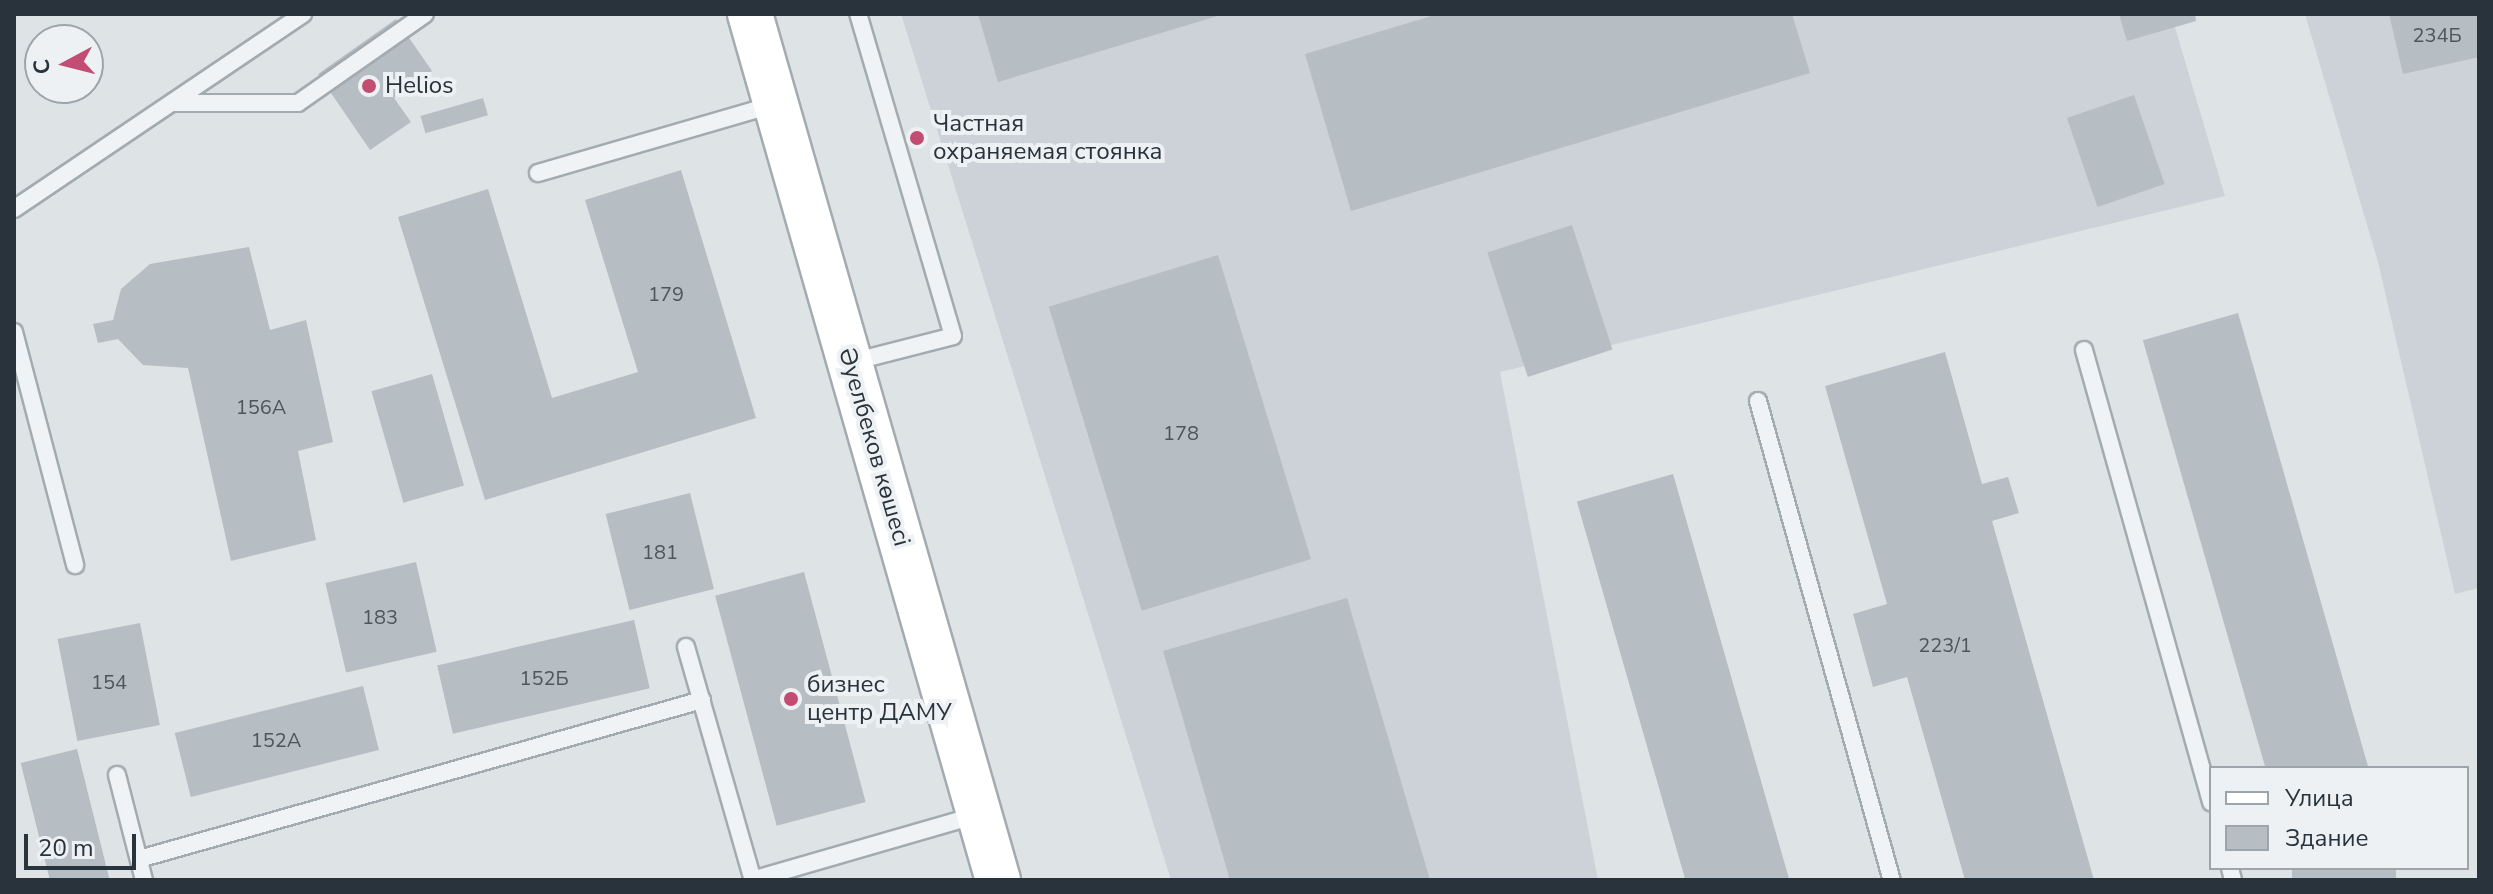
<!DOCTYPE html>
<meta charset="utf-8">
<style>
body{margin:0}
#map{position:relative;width:2493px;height:894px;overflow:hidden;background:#dee3e6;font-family:"Nunito Sans",sans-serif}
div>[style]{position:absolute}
.built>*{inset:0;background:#ccd2d8}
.building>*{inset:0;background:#b6bdc3;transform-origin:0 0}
.roads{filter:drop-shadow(2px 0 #a4abb0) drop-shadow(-2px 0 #a4abb0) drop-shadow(0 2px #a4abb0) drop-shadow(0 -2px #a4abb0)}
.lane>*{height:16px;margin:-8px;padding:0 8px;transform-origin:8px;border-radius:8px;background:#f0f3f5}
.secondary>*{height:44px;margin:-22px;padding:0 22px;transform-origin:22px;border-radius:22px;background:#fff}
.dots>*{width:22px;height:22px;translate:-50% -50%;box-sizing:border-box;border:4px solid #edf1f4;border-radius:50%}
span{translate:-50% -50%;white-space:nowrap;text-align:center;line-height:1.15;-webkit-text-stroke:8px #edf1f4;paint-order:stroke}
.number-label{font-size:20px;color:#4c565e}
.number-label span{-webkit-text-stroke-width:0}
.poi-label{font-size:24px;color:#28333c}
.left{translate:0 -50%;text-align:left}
.street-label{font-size:24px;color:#28333c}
.frame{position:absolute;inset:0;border:16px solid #28333c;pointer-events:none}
.legend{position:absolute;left:2209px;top:766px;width:260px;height:104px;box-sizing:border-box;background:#edf1f4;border:2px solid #9ea5aa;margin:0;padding:10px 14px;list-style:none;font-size:24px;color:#28333c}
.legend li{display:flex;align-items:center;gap:16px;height:40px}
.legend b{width:40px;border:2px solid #9ea5aa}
.north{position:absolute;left:24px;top:24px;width:80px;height:80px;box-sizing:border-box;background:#edf1f4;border:2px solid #9ea5aa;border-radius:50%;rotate:263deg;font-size:22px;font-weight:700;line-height:32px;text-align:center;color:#28333c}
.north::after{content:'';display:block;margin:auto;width:28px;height:36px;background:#c24c72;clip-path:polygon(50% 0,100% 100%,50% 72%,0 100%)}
.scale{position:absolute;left:24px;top:834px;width:112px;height:36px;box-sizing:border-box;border:4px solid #28333c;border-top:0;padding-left:10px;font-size:24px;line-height:28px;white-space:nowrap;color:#28333c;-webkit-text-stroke:6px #edf1f4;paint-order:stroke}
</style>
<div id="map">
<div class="built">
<i style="clip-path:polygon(901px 14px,2171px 14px,2225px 196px,1500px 372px,1598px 880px,1171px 880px)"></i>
<i style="clip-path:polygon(2305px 14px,2479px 14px,2479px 588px,2455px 594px,2378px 262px)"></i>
</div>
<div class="building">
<i style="clip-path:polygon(978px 14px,1221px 14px,1221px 15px,998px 82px)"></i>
<i style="clip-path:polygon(1438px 14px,1792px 14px,1810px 73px,1351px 211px,1305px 54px)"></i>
<i style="clip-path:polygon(2119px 14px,2195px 14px,2196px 21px,2127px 41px)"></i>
<i style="clip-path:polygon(2389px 14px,2479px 14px,2479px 57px,2403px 74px)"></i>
<i style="clip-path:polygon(396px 19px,432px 71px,394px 98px,411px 122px,370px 150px,318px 74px)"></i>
<i style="left:2134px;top:95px;width:94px;height:71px;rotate:71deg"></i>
<i style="left:483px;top:98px;width:18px;height:65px;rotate:74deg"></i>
<i style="clip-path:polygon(681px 170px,756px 418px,485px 500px,398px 217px,488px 189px,552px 398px,638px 372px,585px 200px)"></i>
<i style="left:1572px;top:225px;width:131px;height:89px;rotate:72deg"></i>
<i style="clip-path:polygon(249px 247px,270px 330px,306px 320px,333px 442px,298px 451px,316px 540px,231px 561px,188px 368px,143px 365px,118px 339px,98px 343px,93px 324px,113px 320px,121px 289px,150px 264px)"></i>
<i style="left:1218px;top:255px;width:318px;height:177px;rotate:73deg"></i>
<i style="left:2238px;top:313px;width:473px;height:99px;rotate:74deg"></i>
<i style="clip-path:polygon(1945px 352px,1982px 484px,2008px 477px,2019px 513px,1992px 521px,2094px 880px,1965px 880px,1907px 677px,1873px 687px,1853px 614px,1887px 604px,1825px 386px)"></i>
<i style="left:432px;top:374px;width:116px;height:63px;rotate:74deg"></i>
<i style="left:1673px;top:474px;width:422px;height:100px;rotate:74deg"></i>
<i style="left:690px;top:493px;width:99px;height:87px;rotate:76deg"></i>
<i style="left:416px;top:562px;width:92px;height:93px;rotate:77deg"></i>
<i style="left:804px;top:572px;width:238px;height:92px;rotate:75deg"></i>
<i style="clip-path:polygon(1347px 598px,1430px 880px,1230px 880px,1163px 651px)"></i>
<i style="left:634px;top:620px;width:70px;height:202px;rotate:77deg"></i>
<i style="left:140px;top:623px;width:104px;height:84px;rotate:79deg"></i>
<i style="left:363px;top:686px;width:66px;height:194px;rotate:76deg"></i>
<i style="left:77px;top:749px;width:135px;height:58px;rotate:76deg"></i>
<i style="left:2292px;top:868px;width:104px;height:13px"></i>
</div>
<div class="roads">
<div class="lane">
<i style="left:172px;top:103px;width:126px"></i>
<i style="left:298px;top:103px;width:155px;rotate:-35deg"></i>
<i style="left:538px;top:173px;width:247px;rotate:-16.2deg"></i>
<i style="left:14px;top:209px;width:349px;rotate:-34deg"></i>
<i style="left:14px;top:332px;width:241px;rotate:75.3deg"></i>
<i style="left:2084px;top:350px;width:470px;rotate:74.3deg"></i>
<i style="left:852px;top:362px;width:104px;rotate:-14.4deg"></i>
<i style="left:953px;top:336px;width:336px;rotate:-106.4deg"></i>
<i style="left:1758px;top:401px;width:497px;rotate:74.4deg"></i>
<i style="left:686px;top:647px;width:242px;rotate:74deg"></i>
<i style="left:117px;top:775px;width:108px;rotate:75.6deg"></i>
<i style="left:139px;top:859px;width:585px;rotate:-15.77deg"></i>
<i style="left:2230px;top:868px;width:12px;rotate:76deg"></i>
<i style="left:752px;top:880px;width:234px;rotate:-16.1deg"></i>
</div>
<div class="secondary">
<i style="left:750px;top:14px;width:901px;rotate:74.02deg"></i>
</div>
</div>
<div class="dots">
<i style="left:369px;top:86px;background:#c24c72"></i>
<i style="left:917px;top:138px;background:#c24c72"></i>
<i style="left:791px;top:699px;background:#c24c72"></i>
</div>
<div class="number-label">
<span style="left:2437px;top:35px">234Б</span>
<span style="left:666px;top:294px">179</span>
<span style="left:261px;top:407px">156А</span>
<span style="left:1181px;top:433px">178</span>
<span style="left:660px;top:552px">181</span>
<span style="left:380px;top:617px">183</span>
<span style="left:1945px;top:645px">223/1</span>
<span style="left:544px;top:678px">152Б</span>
<span style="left:109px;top:682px">154</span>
<span style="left:276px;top:740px">152А</span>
</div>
<div class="poi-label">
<span class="left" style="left:385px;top:86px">Helios</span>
<span class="left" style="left:933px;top:138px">Частная<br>охраняемая стоянка</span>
<span class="left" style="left:807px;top:699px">бизнес<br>центр ДАМУ</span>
</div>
<div class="street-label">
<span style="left:874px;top:447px;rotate:74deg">Әуелбеков көшесі</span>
</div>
<div class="frame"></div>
<ul class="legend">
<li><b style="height:10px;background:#fff"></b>Улица</li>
<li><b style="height:22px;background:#b6bdc3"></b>Здание</li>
</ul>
<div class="north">С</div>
<div class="scale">20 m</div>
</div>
